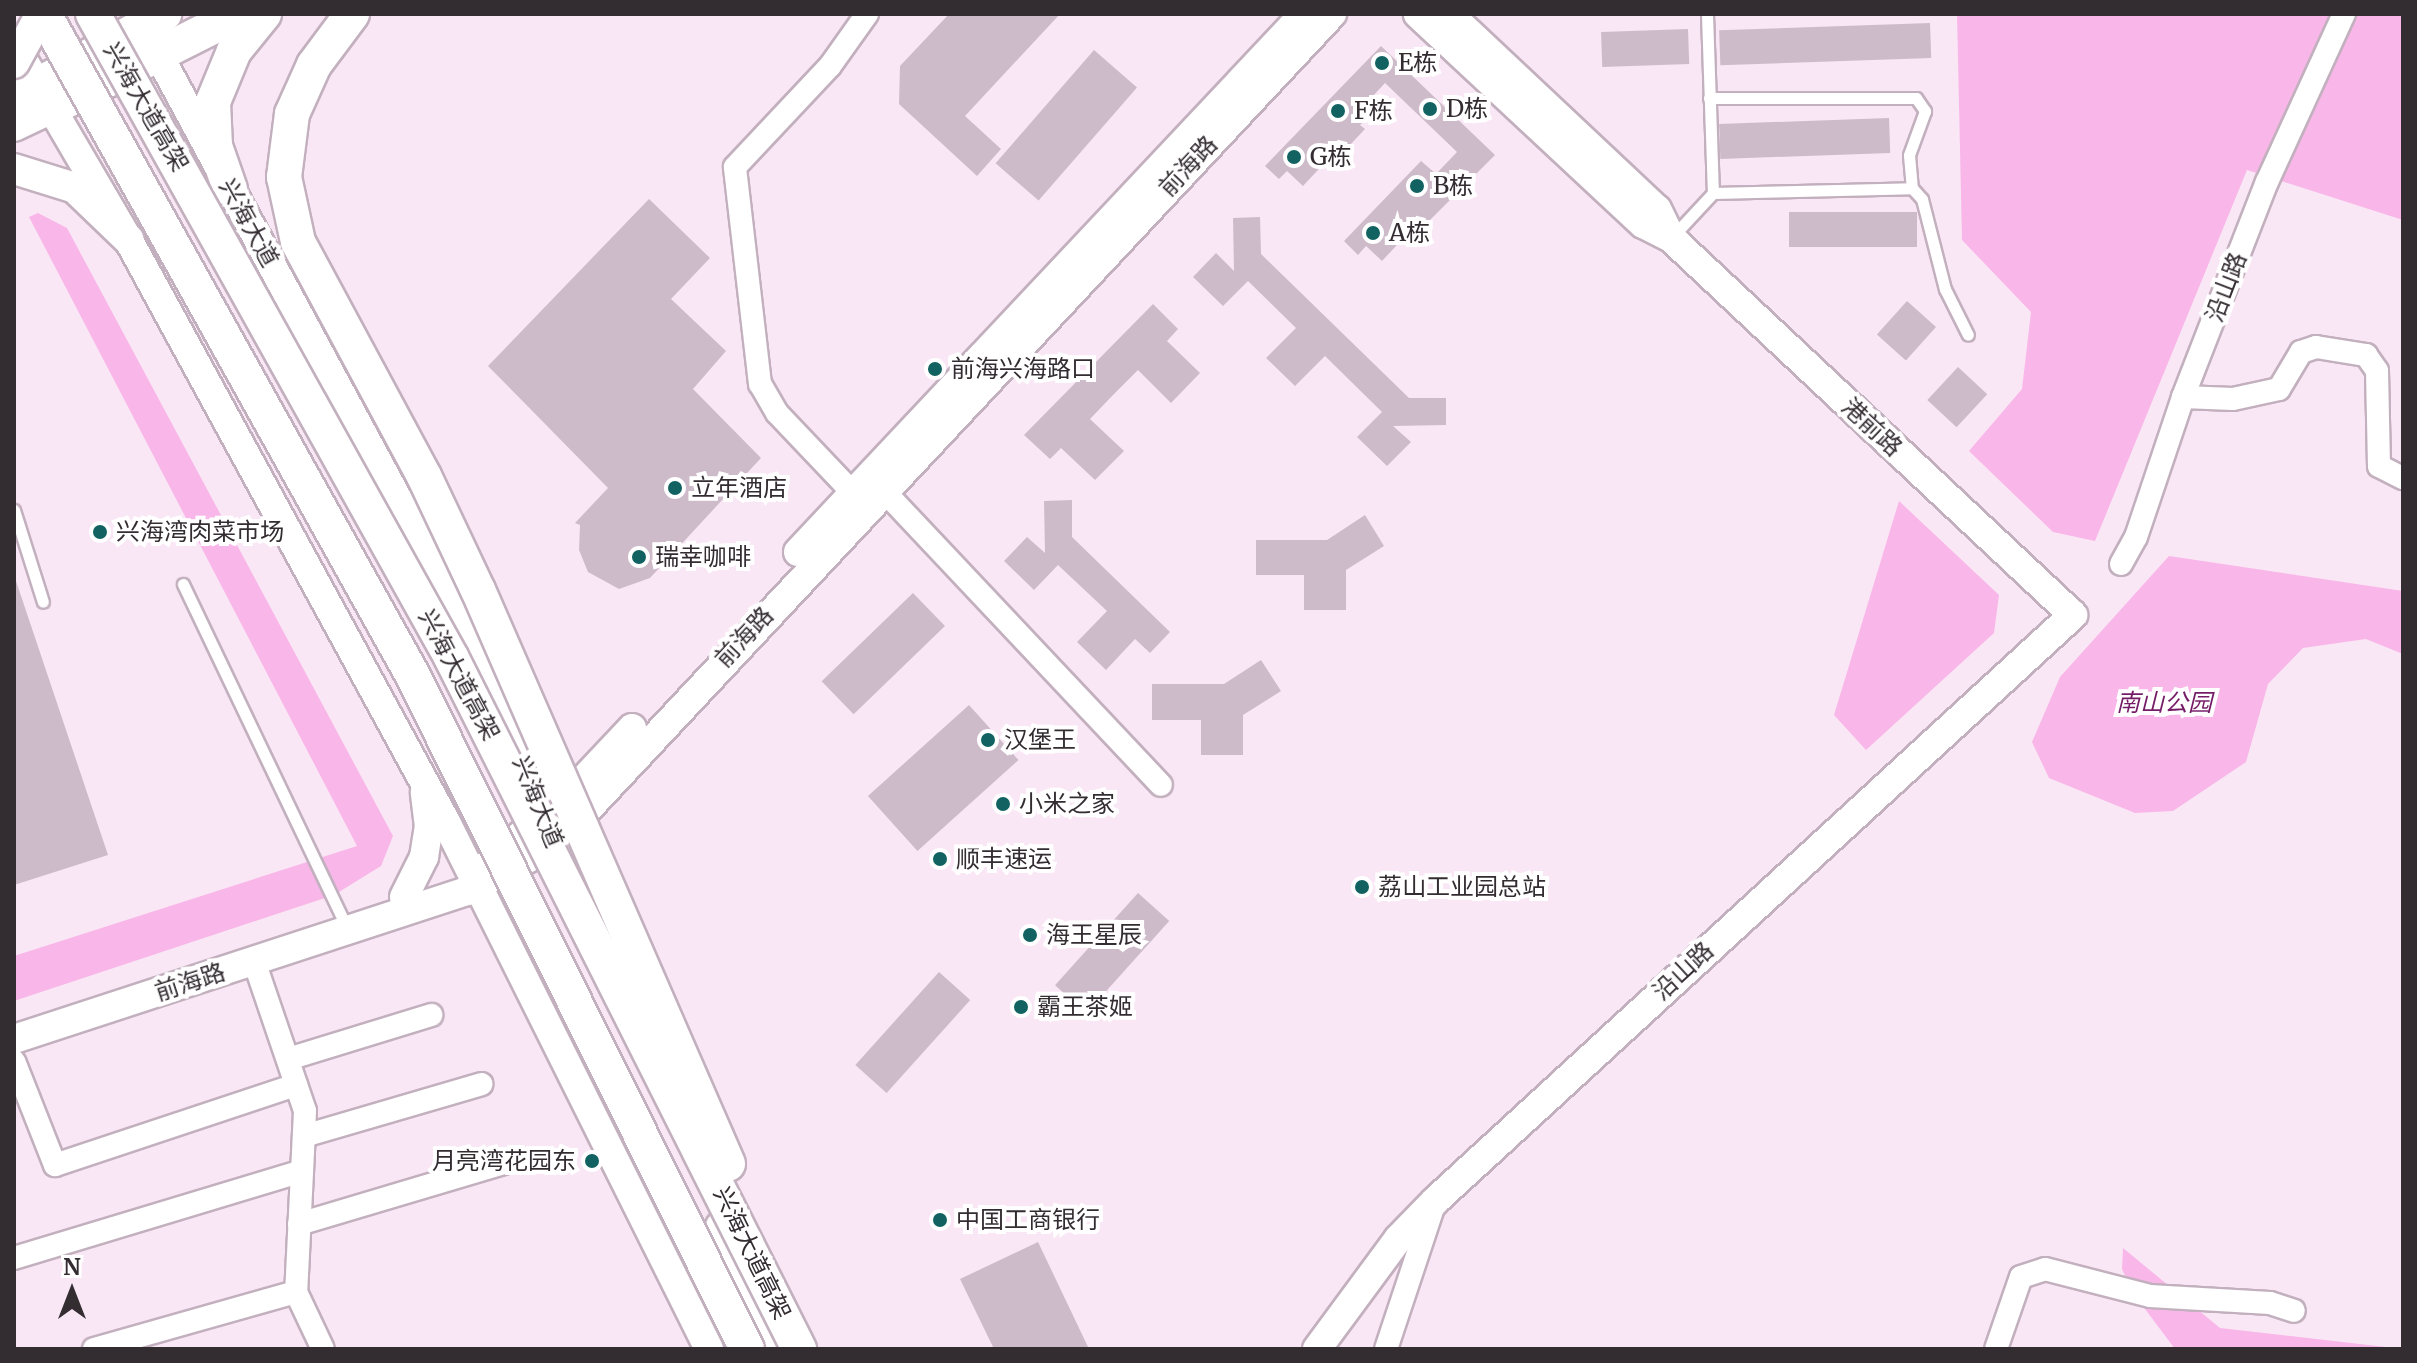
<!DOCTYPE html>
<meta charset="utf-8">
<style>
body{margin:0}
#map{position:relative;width:2417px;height:1363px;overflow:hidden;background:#fae7f5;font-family:Merriweather,"Noto Sans SC",serif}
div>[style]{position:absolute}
.green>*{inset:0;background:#f9b6e9}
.building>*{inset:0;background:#cebbc9;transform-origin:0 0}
.roads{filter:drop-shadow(2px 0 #c3b0be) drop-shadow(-2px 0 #c3b0be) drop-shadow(0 2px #c3b0be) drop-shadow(0 -2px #c3b0be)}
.service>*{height:11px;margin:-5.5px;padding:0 5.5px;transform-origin:5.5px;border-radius:5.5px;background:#fff}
.minor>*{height:22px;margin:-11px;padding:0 11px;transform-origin:11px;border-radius:11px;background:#fff}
.tertiary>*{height:28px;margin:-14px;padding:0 14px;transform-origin:14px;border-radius:14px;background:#fff}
.secondary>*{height:30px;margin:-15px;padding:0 15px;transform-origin:15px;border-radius:15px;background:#fff}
.primary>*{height:34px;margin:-17px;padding:0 17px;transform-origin:17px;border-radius:17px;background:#fff}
.bridges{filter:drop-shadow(2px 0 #c3b0be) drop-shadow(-2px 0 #c3b0be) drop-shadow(0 2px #c3b0be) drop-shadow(0 -2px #c3b0be)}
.secondary-bridge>*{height:30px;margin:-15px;padding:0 15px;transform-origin:15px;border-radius:15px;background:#fff}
.primary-bridge>*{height:34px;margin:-17px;padding:0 17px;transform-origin:17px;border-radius:17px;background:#fff}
.dots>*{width:22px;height:22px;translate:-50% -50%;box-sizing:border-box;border:4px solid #fff;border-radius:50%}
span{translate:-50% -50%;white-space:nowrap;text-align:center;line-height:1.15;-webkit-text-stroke:8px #fff;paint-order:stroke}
.poi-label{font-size:24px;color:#332c31}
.left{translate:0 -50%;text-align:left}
.right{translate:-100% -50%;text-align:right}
.street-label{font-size:24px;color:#332c31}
.park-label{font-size:24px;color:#751c67;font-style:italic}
.frame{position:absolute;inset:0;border:16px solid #332c31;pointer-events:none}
.north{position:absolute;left:32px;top:1251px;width:80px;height:80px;-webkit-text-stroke:6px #fff;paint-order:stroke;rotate:0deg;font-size:22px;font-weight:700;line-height:32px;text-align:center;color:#332c31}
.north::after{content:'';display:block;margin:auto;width:28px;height:36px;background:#332c31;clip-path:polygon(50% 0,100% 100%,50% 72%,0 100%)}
</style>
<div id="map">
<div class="green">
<i style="clip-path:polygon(1957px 14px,2403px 14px,2403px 220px,2247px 170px,2095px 541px,2053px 532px,1969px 451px,2022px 389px,2031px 312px,1962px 240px)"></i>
<i style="clip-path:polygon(38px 213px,67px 228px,393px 836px,381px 866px,334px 895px,14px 1001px,14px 956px,357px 846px,29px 217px)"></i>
<i style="clip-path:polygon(1899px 501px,1999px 595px,1994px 633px,1866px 750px,1834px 715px)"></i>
<i style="clip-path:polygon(2169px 556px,2403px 591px,2403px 654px,2366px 639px,2303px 648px,2268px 684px,2246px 762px,2173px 811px,2135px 813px,2049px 778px,2032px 742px,2060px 677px)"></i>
<i style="clip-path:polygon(2123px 1248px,2220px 1328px,2403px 1349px,2175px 1349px,2133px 1293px,2122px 1269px)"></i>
</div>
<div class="building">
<i style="clip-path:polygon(949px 14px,1060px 14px,965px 116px,1001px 149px,977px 176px,899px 104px,900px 66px)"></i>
<i style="left:1930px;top:23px;width:35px;height:211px;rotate:88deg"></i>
<i style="left:1688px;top:29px;width:35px;height:87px;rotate:88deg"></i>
<i style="clip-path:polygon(1381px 46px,1495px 155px,1428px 222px,1423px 217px,1382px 261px,1366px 246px,1358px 255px,1344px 241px,1421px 161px,1436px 174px,1457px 152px,1385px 83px,1359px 111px,1367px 118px,1360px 125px,1365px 129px,1349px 146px,1344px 142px,1303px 186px,1287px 171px,1279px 179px,1265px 166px)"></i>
<i style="left:1094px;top:50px;width:57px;height:150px;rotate:41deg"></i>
<i style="left:1889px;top:118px;width:35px;height:170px;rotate:88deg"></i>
<i style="clip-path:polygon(649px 199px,710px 258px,671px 299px,726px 351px,693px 389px,761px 458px,650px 578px,619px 589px,588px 572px,579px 550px,580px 525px,575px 523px,608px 488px,488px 366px)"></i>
<i style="left:1917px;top:212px;width:35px;height:128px;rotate:90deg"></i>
<i style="clip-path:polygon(1260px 217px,1261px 254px,1409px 398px,1446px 398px,1446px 425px,1393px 426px,1411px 442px,1387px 466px,1357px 437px,1382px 412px,1325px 356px,1295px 386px,1266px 358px,1296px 328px,1248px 281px,1223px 306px,1193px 277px,1216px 253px,1234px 271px,1233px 218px)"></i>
<i style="left:1907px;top:301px;width:39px;height:45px;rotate:42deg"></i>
<i style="clip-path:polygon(1153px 304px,1178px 329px,1167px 341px,1200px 373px,1171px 403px,1138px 370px,1114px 394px,1090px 419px,1124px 451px,1095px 480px,1061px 448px,1050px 459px,1024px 435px)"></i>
<i style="left:1958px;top:367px;width:40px;height:45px;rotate:43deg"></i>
<i style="clip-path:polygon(1072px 500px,1072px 537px,1170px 632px,1150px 653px,1135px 639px,1106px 670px,1077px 642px,1107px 611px,1058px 565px,1034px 590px,1004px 561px,1027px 537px,1045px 553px,1044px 501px)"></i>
<i style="clip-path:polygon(1365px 515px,1384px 546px,1346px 570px,1346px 610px,1304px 610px,1304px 575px,1256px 575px,1256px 540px,1327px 540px)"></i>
<i style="clip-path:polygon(14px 575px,108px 855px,14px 885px)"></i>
<i style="left:913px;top:593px;width:46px;height:127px;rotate:46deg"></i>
<i style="clip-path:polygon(1261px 660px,1281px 691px,1243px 715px,1243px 755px,1201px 755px,1201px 720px,1152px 720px,1152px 684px,1224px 684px)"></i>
<i style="left:969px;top:705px;width:74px;height:136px;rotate:48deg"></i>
<i style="left:1138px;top:893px;width:42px;height:124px;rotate:42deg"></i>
<i style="left:939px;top:972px;width:42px;height:125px;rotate:42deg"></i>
<i style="clip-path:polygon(1038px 1242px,1089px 1349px,994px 1349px,960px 1279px)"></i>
</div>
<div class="roads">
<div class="service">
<i style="left:1707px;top:14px;width:179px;rotate:88.1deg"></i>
<i style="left:1713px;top:193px;width:199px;rotate:-1.4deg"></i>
<i style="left:1912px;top:188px;width:15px;rotate:48deg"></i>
<i style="left:1922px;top:199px;width:93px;rotate:75.7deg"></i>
<i style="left:1945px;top:289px;width:51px;rotate:63.4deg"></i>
<i style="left:1709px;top:98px;width:207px"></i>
<i style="left:1916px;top:98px;width:16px;rotate:55deg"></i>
<i style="left:1925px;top:111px;width:47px;rotate:110deg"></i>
<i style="left:1909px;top:155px;width:33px;rotate:85deg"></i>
<i style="left:1673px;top:236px;width:59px;rotate:-47.1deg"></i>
<i style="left:14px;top:510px;width:96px;rotate:72.5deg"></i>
<i style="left:183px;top:584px;width:369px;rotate:64.5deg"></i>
</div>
<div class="minor">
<i style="left:2183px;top:397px;width:50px;rotate:2.3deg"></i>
<i style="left:2233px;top:399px;width:47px;rotate:-12.3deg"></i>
<i style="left:2279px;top:389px;width:43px;rotate:-59.3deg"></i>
<i style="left:2301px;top:352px;width:16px;rotate:-18deg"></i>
<i style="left:2316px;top:347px;width:51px;rotate:9.1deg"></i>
<i style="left:2366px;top:355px;width:19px;rotate:55deg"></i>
<i style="left:2377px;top:371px;width:95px;rotate:88.8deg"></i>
<i style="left:2379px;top:466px;width:27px;rotate:27deg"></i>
<i style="left:883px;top:490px;width:405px;rotate:46.7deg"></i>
<i style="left:853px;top:493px;width:110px;rotate:-133.5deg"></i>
<i style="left:777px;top:413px;width:34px;rotate:-120deg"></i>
<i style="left:760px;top:384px;width:218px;rotate:-96.6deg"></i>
<i style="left:735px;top:167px;width:139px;rotate:-46.8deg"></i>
<i style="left:830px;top:66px;width:64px;rotate:-54.6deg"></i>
<i style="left:2121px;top:564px;width:31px;rotate:-61deg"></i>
<i style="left:2136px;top:537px;width:148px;rotate:-71.4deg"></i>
<i style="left:2183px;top:397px;width:231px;rotate:-68.7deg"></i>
<i style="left:2267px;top:182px;width:185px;rotate:-65.4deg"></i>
<i style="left:254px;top:961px;width:158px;rotate:71.2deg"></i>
<i style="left:305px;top:1111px;width:181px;rotate:92.8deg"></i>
<i style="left:296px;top:1292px;width:63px;rotate:64.7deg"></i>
<i style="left:288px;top:1059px;width:150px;rotate:-17.1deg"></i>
<i style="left:14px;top:1061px;width:112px;rotate:68.5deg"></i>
<i style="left:55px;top:1165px;width:254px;rotate:-18.4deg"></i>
<i style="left:304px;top:1136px;width:185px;rotate:-16.3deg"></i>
<i style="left:299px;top:1224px;width:214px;rotate:-16.6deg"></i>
<i style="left:14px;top:1258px;width:301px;rotate:-16.8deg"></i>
<i style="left:94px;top:1349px;width:210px;rotate:-15.8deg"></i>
<i style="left:1386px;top:1349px;width:152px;rotate:-71.6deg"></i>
<i style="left:1996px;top:1349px;width:76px;rotate:-70.9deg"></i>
<i style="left:2021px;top:1277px;width:25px;rotate:-18deg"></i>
<i style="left:2045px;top:1269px;width:108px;rotate:14.4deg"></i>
<i style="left:2150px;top:1296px;width:120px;rotate:3.3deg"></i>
<i style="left:2270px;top:1303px;width:25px;rotate:18deg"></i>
</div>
<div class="tertiary">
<i style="left:1449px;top:14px;width:285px;rotate:43.2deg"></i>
<i style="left:1657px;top:209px;width:32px;rotate:64deg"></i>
<i style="left:149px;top:37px;width:551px;rotate:61.71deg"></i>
<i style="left:410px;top:522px;width:284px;rotate:65.2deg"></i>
<i style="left:14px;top:44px;width:226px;rotate:59.7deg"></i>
<i style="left:128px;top:239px;width:664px;rotate:61.39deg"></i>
<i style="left:446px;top:822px;width:589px;rotate:63.48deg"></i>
<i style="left:798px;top:552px;width:739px;rotate:-46.76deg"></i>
<i style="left:485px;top:867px;width:132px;rotate:-41.6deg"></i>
<i style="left:584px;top:779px;width:70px;rotate:-46.7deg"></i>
<i style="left:404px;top:897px;width:45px;rotate:-63.4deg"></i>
<i style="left:424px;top:857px;width:30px;rotate:-81deg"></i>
<i style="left:429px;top:827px;width:35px;rotate:-97deg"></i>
<i style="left:14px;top:1039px;width:477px;rotate:-18.1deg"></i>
<i style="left:467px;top:891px;width:100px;rotate:-28.1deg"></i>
<i style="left:555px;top:844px;width:1137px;rotate:-46.89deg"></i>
<i style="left:720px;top:1226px;width:135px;rotate:65.5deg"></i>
<i style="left:1317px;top:1349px;width:137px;rotate:-53.6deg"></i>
<i style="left:1398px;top:1239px;width:54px;rotate:-45.7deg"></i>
<i style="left:1436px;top:1200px;width:865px;rotate:-42.56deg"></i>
<i style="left:2073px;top:615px;width:551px;rotate:-136.84deg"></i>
<i style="left:1671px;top:238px;width:31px;rotate:-153deg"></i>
<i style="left:1643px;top:224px;width:308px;rotate:-137deg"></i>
</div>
<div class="secondary">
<i style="left:14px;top:95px;width:26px;rotate:-23deg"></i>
<i style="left:14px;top:126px;width:42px;rotate:-25.3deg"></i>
<i style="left:14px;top:169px;width:64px;rotate:17.3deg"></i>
<i style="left:75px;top:188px;width:74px;rotate:43.9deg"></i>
</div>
<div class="primary">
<i style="left:38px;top:85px;width:145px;rotate:-29.4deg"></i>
<i style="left:52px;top:108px;width:208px;rotate:-26.8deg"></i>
<i style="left:230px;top:189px;width:46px;rotate:-109.2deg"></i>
<i style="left:215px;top:146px;width:44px;rotate:-92.6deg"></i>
<i style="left:213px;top:102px;width:55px;rotate:-67.6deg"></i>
<i style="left:234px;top:51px;width:48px;rotate:-51deg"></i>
</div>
</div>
<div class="bridges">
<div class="secondary-bridge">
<i style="left:14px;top:63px;width:56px;rotate:-61.1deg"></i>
</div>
<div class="primary-bridge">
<i style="left:44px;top:14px;width:758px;rotate:60.86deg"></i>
<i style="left:413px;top:676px;width:751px;rotate:63.61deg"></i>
<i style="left:93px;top:14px;width:736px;rotate:60.89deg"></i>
<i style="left:451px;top:657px;width:775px;rotate:63.3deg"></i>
<i style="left:352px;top:14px;width:64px;rotate:126.7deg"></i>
<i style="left:314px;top:65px;width:54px;rotate:114.2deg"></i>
<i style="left:292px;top:114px;width:64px;rotate:97.2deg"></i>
<i style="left:284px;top:177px;width:66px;rotate:77.8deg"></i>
<i style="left:298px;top:242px;width:266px;rotate:61.7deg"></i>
<i style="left:424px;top:476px;width:126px;rotate:64.7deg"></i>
<i style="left:478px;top:590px;width:626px;rotate:66.46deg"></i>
</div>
</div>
<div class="dots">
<i style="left:1382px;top:63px;background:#116261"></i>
<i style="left:1430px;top:109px;background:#116261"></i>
<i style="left:1338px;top:111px;background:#116261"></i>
<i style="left:1294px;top:157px;background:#116261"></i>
<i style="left:1417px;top:186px;background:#116261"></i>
<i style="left:1373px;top:233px;background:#116261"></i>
<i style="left:935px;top:369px;background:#116261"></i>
<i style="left:675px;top:488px;background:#116261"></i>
<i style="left:100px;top:532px;background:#116261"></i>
<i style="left:639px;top:557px;background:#116261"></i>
<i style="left:988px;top:740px;background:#116261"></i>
<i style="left:1003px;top:804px;background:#116261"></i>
<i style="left:940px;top:859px;background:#116261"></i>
<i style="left:1362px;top:887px;background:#116261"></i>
<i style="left:1030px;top:935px;background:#116261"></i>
<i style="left:1021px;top:1007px;background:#116261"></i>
<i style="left:592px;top:1161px;background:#116261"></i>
<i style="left:940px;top:1220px;background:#116261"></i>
</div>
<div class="poi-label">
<span class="left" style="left:1398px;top:63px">E栋</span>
<span class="left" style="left:1446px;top:109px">D栋</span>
<span class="left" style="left:1354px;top:111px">F栋</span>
<span class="left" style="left:1310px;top:157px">G栋</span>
<span class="left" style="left:1433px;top:186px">B栋</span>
<span class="left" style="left:1389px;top:233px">A栋</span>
<span class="left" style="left:951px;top:369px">前海兴海路口</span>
<span class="left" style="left:691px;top:488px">立年酒店</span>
<span class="left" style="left:116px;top:532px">兴海湾肉菜市场</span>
<span class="left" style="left:655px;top:557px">瑞幸咖啡</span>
<span class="left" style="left:1004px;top:740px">汉堡王</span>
<span class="left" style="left:1019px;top:804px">小米之家</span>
<span class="left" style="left:956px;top:859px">顺丰速运</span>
<span class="left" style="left:1378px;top:887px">荔山工业园总站</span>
<span class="left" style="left:1046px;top:935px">海王星辰</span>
<span class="left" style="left:1037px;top:1007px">霸王茶姬</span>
<span class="right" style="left:576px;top:1161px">月亮湾花园东</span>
<span class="left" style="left:956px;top:1220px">中国工商银行</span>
</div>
<div class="street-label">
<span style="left:146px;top:107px;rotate:60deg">兴海大道高架</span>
<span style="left:1188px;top:166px;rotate:-47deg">前海路</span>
<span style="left:249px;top:223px;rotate:61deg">兴海大道</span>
<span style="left:2226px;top:287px;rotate:-69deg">沿山路</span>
<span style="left:1872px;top:427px;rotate:43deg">港前路</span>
<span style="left:744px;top:637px;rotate:-47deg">前海路</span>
<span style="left:459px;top:675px;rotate:62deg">兴海大道高架</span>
<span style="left:538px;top:802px;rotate:68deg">兴海大道</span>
<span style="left:1683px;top:971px;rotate:-43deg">沿山路</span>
<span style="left:190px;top:982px;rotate:-18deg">前海路</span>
<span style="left:752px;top:1253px;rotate:64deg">兴海大道高架</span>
</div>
<div class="park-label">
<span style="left:2164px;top:703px">南山公园</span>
</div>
<div class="frame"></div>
<div class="north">N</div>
</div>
